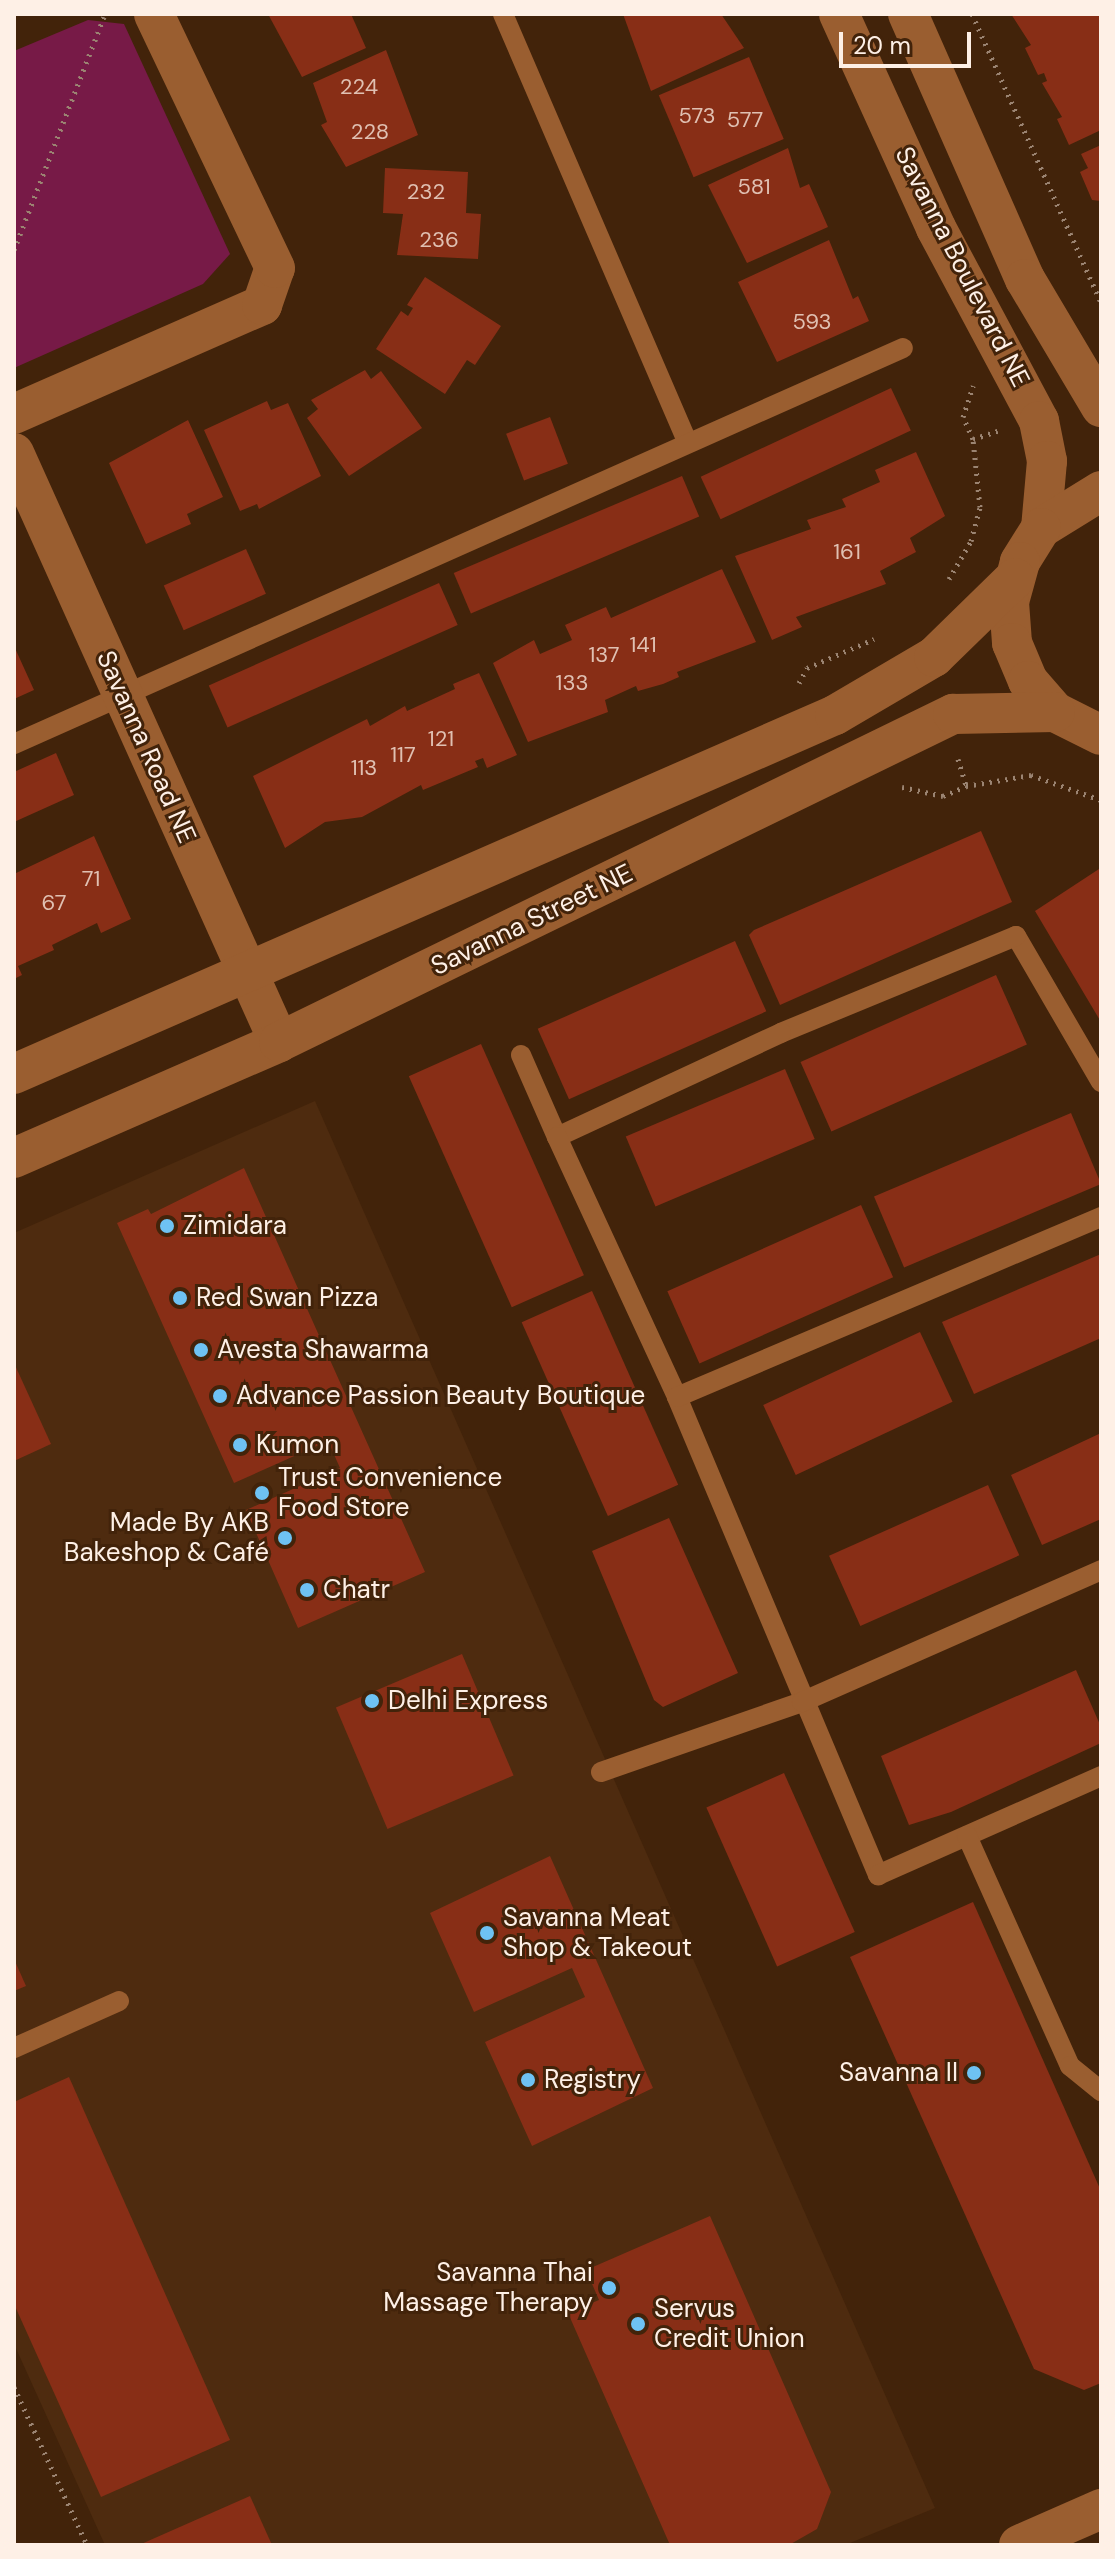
<!DOCTYPE html>
<meta charset="utf-8">
<style>
body{margin:0}
#map{position:relative;width:1115px;height:2559px;overflow:hidden;background:#42230a;font-family:"DM Sans",sans-serif}
div>[style]{position:absolute}
.built>*{inset:0;background:#4e2b0f}
.green>*{inset:0;background:#771a47}
.building>*{inset:0;background:#882e16;transform-origin:0 0}
.path>*{height:5px;margin-top:-2.5px;transform-origin:0;background:repeating-linear-gradient(90deg,#9b8472 0 2px,transparent 0 8px)}
.lane>*{height:20px;margin:-10px;padding:0 10px;transform-origin:10px;border-radius:10px;background:#9a5e30}
.street>*{height:40px;margin:-20px;padding:0 20px;transform-origin:20px;border-radius:20px;background:#9a5e30}
.dots>*{width:22px;height:22px;translate:-50% -50%;box-sizing:border-box;border:4px solid #42230a;border-radius:50%}
span{translate:-50% -50%;white-space:nowrap;text-align:center;line-height:1.15;-webkit-text-stroke:6px #42230a;paint-order:stroke}
.number-label{font-size:22px;color:#e0c0b2}
.number-label span{-webkit-text-stroke-width:0}
.street-label{font-size:26px;color:#fef0e6}
.poi-label{font-size:26px;color:#fef0e6}
.left{translate:0 -50%;text-align:left}
.right{translate:-100% -50%;text-align:right}
.frame{position:absolute;inset:0;border:16px solid #fef0e6;pointer-events:none}
.scale{position:absolute;left:839px;top:32px;width:132px;height:36px;box-sizing:border-box;border:4px solid #fef0e6;border-top:0;padding-left:10px;font-size:24px;line-height:28px;white-space:nowrap;color:#fef0e6;-webkit-text-stroke:6px #42230a;paint-order:stroke}
</style>
<div id="map">
<div class="built">
<i style="clip-path:polygon(315px 1101px,935px 2508px,845px 2545px,105px 2545px,14px 2344px,14px 1233px)"></i>
</div>
<div class="green">
<i style="clip-path:polygon(88px 20px,124px 24px,230px 254px,203px 284px,14px 368px,14px 51px)"></i>
</div>
<div class="building">
<i style="clip-path:polygon(268px 14px,351px 14px,366px 48px,302px 77px)"></i>
<i style="clip-path:polygon(623px 14px,721px 14px,744px 48px,651px 91px)"></i>
<i style="clip-path:polygon(1011px 14px,1101px 14px,1101px 130px,1069px 145px,1057px 119px,1062px 117px,1042px 83px,1047px 81px,1044px 73px,1038px 75px,1025px 48px,1031px 45px)"></i>
<i style="clip-path:polygon(386px 50px,418px 135px,346px 167px,321px 125px,327px 122px,313px 83px)"></i>
<i style="left:749px;top:57px;width:89px;height:98px;rotate:67deg"></i>
<i style="clip-path:polygon(1101px 145px,1101px 201px,1092px 200px,1080px 172px,1088px 168px,1081px 154px)"></i>
<i style="clip-path:polygon(788px 148px,800px 188px,809px 184px,828px 227px,747px 263px,708px 185px)"></i>
<i style="clip-path:polygon(385px 168px,468px 172px,466px 213px,481px 214px,478px 259px,397px 255px,403px 214px,383px 213px)"></i>
<i style="clip-path:polygon(829px 240px,853px 299px,858px 296px,869px 321px,777px 362px,738px 282px)"></i>
<i style="clip-path:polygon(425px 277px,501px 326px,475px 365px,467px 360px,445px 394px,376px 349px,401px 311px,408px 316px,413px 308px,407px 305px)"></i>
<i style="clip-path:polygon(365px 370px,371px 379px,381px 371px,422px 428px,349px 476px,307px 418px,318px 409px,311px 400px)"></i>
<i style="left:891px;top:388px;width:47px;height:210px;rotate:65deg"></i>
<i style="clip-path:polygon(267px 401px,271px 410px,288px 403px,321px 476px,259px 509px,257px 504px,240px 511px,204px 430px)"></i>
<i style="left:550px;top:417px;width:50px;height:47px;rotate:69deg"></i>
<i style="clip-path:polygon(188px 420px,223px 497px,187px 514px,191px 524px,146px 544px,109px 463px)"></i>
<i style="clip-path:polygon(916px 452px,945px 516px,910px 538px,916px 552px,880px 571px,886px 584px,796px 617px,802px 627px,772px 640px,735px 556px,811px 529px,807px 520px,846px 507px,842px 499px,880px 482px,875px 470px)"></i>
<i style="left:682px;top:476px;width:44px;height:248px;rotate:67deg"></i>
<i style="left:246px;top:549px;width:49px;height:90px;rotate:66deg"></i>
<i style="clip-path:polygon(722px 569px,756px 642px,677px 672px,679px 677px,663px 684px,638px 691px,636px 686px,605px 700px,608px 712px,528px 742px,493px 663px,534px 640px,540px 654px,572px 640px,565px 625px,606px 607px,611px 618px)"></i>
<i style="left:439px;top:583px;width:46px;height:252px;rotate:66deg"></i>
<i style="clip-path:polygon(14px 646px,34px 690px,14px 699px)"></i>
<i style="clip-path:polygon(479px 673px,517px 755px,487px 768px,483px 758px,475px 761px,478px 767px,423px 790px,421px 785px,362px 817px,325px 822px,285px 848px,253px 776px,367px 719px,370px 726px,405px 706px,407px 711px,455px 689px,453px 684px)"></i>
<i style="clip-path:polygon(56px 753px,74px 795px,14px 822px,14px 772px)"></i>
<i style="clip-path:polygon(981px 831px,1012px 902px,780px 1005px,749px 935px,754px 930px)"></i>
<i style="clip-path:polygon(94px 836px,131px 919px,101px 933px,97px 923px,52px 945px,54px 950px,18px 966px,22px 975px,14px 979px,14px 874px)"></i>
<i style="clip-path:polygon(1099px 869px,1101px 871px,1101px 1022px,1035px 911px)"></i>
<i style="left:735px;top:941px;width:77px;height:216px;rotate:66deg"></i>
<i style="left:996px;top:975px;width:76px;height:214px;rotate:66deg"></i>
<i style="left:481px;top:1044px;width:253px;height:79px;rotate:66deg"></i>
<i style="left:785px;top:1069px;width:76px;height:173px;rotate:67deg"></i>
<i style="left:1071px;top:1113px;width:77px;height:214px;rotate:67deg"></i>
<i style="clip-path:polygon(244px 1168px,425px 1572px,298px 1628px,246px 1510px,340px 1468px,328px 1441px,234px 1483px,117px 1223px,148px 1209px,151px 1214px)"></i>
<i style="left:861px;top:1205px;width:79px;height:212px;rotate:66deg"></i>
<i style="clip-path:polygon(1101px 1254px,1101px 1338px,974px 1394px,942px 1322px)"></i>
<i style="left:592px;top:1291px;width:212px;height:77px;rotate:66deg"></i>
<i style="left:920px;top:1332px;width:77px;height:173px;rotate:65deg"></i>
<i style="clip-path:polygon(14px 1363px,51px 1444px,14px 1461px)"></i>
<i style="clip-path:polygon(1101px 1433px,1101px 1519px,1042px 1545px,1011px 1475px)"></i>
<i style="left:988px;top:1485px;width:77px;height:174px;rotate:66deg"></i>
<i style="clip-path:polygon(669px 1518px,738px 1673px,663px 1707px,654px 1700px,592px 1551px)"></i>
<i style="left:462px;top:1654px;width:132px;height:137px;rotate:67deg"></i>
<i style="clip-path:polygon(1076px 1670px,1101px 1727px,1101px 1743px,951px 1812px,909px 1825px,881px 1756px)"></i>
<i style="left:784px;top:1773px;width:174px;height:85px;rotate:66deg"></i>
<i style="clip-path:polygon(550px 1856px,653px 2088px,532px 2146px,485px 2042px,585px 1997px,572px 1968px,474px 2012px,430px 1913px)"></i>
<i style="clip-path:polygon(973px 1902px,1101px 2191px,1101px 2383px,1084px 2390px,1034px 2369px,850px 1957px)"></i>
<i style="clip-path:polygon(14px 1959px,26px 1986px,14px 1991px)"></i>
<i style="clip-path:polygon(69px 2077px,230px 2440px,101px 2497px,14px 2304px,14px 2102px)"></i>
<i style="clip-path:polygon(710px 2216px,831px 2492px,817px 2529px,789px 2545px,670px 2545px,568px 2313px,599px 2300px,586px 2270px)"></i>
<i style="clip-path:polygon(250px 2496px,272px 2545px,139px 2545px)"></i>
</div>
<div class="path">
<i style="left:972px;top:14px;width:316px;rotate:65.9deg"></i>
<i style="left:14px;top:250px;width:250px;rotate:-68.9deg"></i>
<i style="left:973px;top:439px;width:24px;rotate:-114deg"></i>
<i style="left:963px;top:417px;width:33px;rotate:-72deg"></i>
<i style="left:949px;top:579px;width:44px;rotate:-59.9deg"></i>
<i style="left:971px;top:541px;width:35px;rotate:-75deg"></i>
<i style="left:980px;top:507px;width:68px;rotate:-95.9deg"></i>
<i style="left:973px;top:439px;width:26px;rotate:-18deg"></i>
<i style="left:799px;top:683px;width:17px;rotate:-62deg"></i>
<i style="left:807px;top:668px;width:73px;rotate:-23.4deg"></i>
<i style="left:958px;top:759px;width:28px;rotate:73deg"></i>
<i style="left:966px;top:786px;width:66px;rotate:-9.6deg"></i>
<i style="left:1031px;top:775px;width:74px;rotate:19.7deg"></i>
<i style="left:902px;top:787px;width:42px;rotate:12.4deg"></i>
<i style="left:943px;top:796px;width:25px;rotate:-23deg"></i>
<i style="left:14px;top:2387px;width:174px;rotate:65.2deg"></i>
</div>
<div class="lane">
<i style="left:503px;top:14px;width:467px;rotate:66.7deg"></i>
<i style="left:14px;top:744px;width:973px;rotate:-24.01deg"></i>
<i style="left:521px;top:1055px;width:90px;rotate:66.3deg"></i>
<i style="left:1101px;top:1082px;width:169px;rotate:-120.2deg"></i>
<i style="left:1016px;top:936px;width:254px;rotate:157.6deg"></i>
<i style="left:781px;top:1033px;width:247px;rotate:155.1deg"></i>
<i style="left:557px;top:1137px;width:286px;rotate:65.2deg"></i>
<i style="left:677px;top:1397px;width:519px;rotate:67.19deg"></i>
<i style="left:878px;top:1875px;width:244px;rotate:-23.9deg"></i>
<i style="left:677px;top:1397px;width:461px;rotate:-23deg"></i>
<i style="left:601px;top:1772px;width:213px;rotate:-19.2deg"></i>
<i style="left:802px;top:1702px;width:327px;rotate:-23.8deg"></i>
<i style="left:967px;top:1836px;width:252px;rotate:65.9deg"></i>
<i style="left:1070px;top:2066px;width:40px;rotate:39deg"></i>
<i style="left:14px;top:2048px;width:115px;rotate:-24.1deg"></i>
</div>
<div class="street">
<i style="left:839px;top:14px;width:235px;rotate:65.6deg"></i>
<i style="left:936px;top:228px;width:219px;rotate:61.9deg"></i>
<i style="left:1039px;top:421px;width:41px;rotate:78.7deg"></i>
<i style="left:1047px;top:461px;width:67px;rotate:95.1deg"></i>
<i style="left:908px;top:14px;width:290px;rotate:66.2deg"></i>
<i style="left:1025px;top:279px;width:149px;rotate:59.3deg"></i>
<i style="left:14px;top:414px;width:271px;rotate:-23.7deg"></i>
<i style="left:262px;top:305px;width:39px;rotate:-71deg"></i>
<i style="left:275px;top:268px;width:281px;rotate:-115.5deg"></i>
<i style="left:14px;top:453px;width:646px;rotate:65.78deg"></i>
<i style="left:1101px;top:491px;width:70px;rotate:148.3deg"></i>
<i style="left:1041px;top:528px;width:40px;rotate:122deg"></i>
<i style="left:1020px;top:562px;width:41px;rotate:105.4deg"></i>
<i style="left:1009px;top:602px;width:41px;rotate:85.8deg"></i>
<i style="left:1012px;top:643px;width:41px;rotate:67.2deg"></i>
<i style="left:1028px;top:681px;width:41px;rotate:48.9deg"></i>
<i style="left:1055px;top:712px;width:51px;rotate:26.6deg"></i>
<i style="left:14px;top:1074px;width:896px;rotate:-23.62deg"></i>
<i style="left:835px;top:715px;width:115px;rotate:-30.4deg"></i>
<i style="left:934px;top:657px;width:113px;rotate:-44.3deg"></i>
<i style="left:14px;top:1158px;width:289px;rotate:-23.6deg"></i>
<i style="left:279px;top:1042px;width:750px;rotate:-25.95deg"></i>
<i style="left:953px;top:714px;width:102px;rotate:-1.1deg"></i>
<i style="left:1019px;top:2545px;width:90px;rotate:-23.7deg"></i>
</div>
<div class="dots">
<i style="left:167px;top:1226px;background:#6ec2f3"></i>
<i style="left:180px;top:1298px;background:#6ec2f3"></i>
<i style="left:201px;top:1350px;background:#6ec2f3"></i>
<i style="left:220px;top:1396px;background:#6ec2f3"></i>
<i style="left:240px;top:1445px;background:#6ec2f3"></i>
<i style="left:262px;top:1493px;background:#6ec2f3"></i>
<i style="left:285px;top:1538px;background:#6ec2f3"></i>
<i style="left:307px;top:1590px;background:#6ec2f3"></i>
<i style="left:372px;top:1701px;background:#6ec2f3"></i>
<i style="left:487px;top:1933px;background:#6ec2f3"></i>
<i style="left:974px;top:2073px;background:#6ec2f3"></i>
<i style="left:528px;top:2080px;background:#6ec2f3"></i>
<i style="left:609px;top:2288px;background:#6ec2f3"></i>
<i style="left:638px;top:2324px;background:#6ec2f3"></i>
</div>
<div class="number-label">
<span style="left:359px;top:87px">224</span>
<span style="left:697px;top:116px">573</span>
<span style="left:745px;top:120px">577</span>
<span style="left:370px;top:132px">228</span>
<span style="left:754px;top:187px">581</span>
<span style="left:426px;top:192px">232</span>
<span style="left:439px;top:240px">236</span>
<span style="left:812px;top:322px">593</span>
<span style="left:847px;top:552px">161</span>
<span style="left:643px;top:645px">141</span>
<span style="left:604px;top:655px">137</span>
<span style="left:572px;top:683px">133</span>
<span style="left:441px;top:739px">121</span>
<span style="left:403px;top:755px">117</span>
<span style="left:364px;top:768px">113</span>
<span style="left:91px;top:879px">71</span>
<span style="left:54px;top:903px">67</span>
</div>
<div class="street-label">
<span style="left:962px;top:267px;rotate:63deg">Savanna Boulevard NE</span>
<span style="left:146px;top:747px;rotate:66deg">Savanna Road NE</span>
<span style="left:532px;top:920px;rotate:-26deg">Savanna Street NE</span>
</div>
<div class="poi-label">
<span class="left" style="left:183px;top:1226px">Zimidara</span>
<span class="left" style="left:196px;top:1298px">Red Swan Pizza</span>
<span class="left" style="left:217px;top:1350px">Avesta Shawarma</span>
<span class="left" style="left:236px;top:1396px">Advance Passion Beauty Boutique</span>
<span class="left" style="left:256px;top:1445px">Kumon</span>
<span class="left" style="left:278px;top:1493px">Trust Convenience<br>Food Store</span>
<span class="right" style="left:269px;top:1538px">Made By AKB<br>Bakeshop &amp; Café</span>
<span class="left" style="left:323px;top:1590px">Chatr</span>
<span class="left" style="left:388px;top:1701px">Delhi Express</span>
<span class="left" style="left:503px;top:1933px">Savanna Meat<br>Shop &amp; Takeout</span>
<span class="right" style="left:958px;top:2073px">Savanna II</span>
<span class="left" style="left:544px;top:2080px">Registry</span>
<span class="right" style="left:593px;top:2288px">Savanna Thai<br>Massage Therapy</span>
<span class="left" style="left:654px;top:2324px">Servus<br>Credit Union</span>
</div>
<div class="frame"></div>
<div class="scale">20 m</div>
</div>
